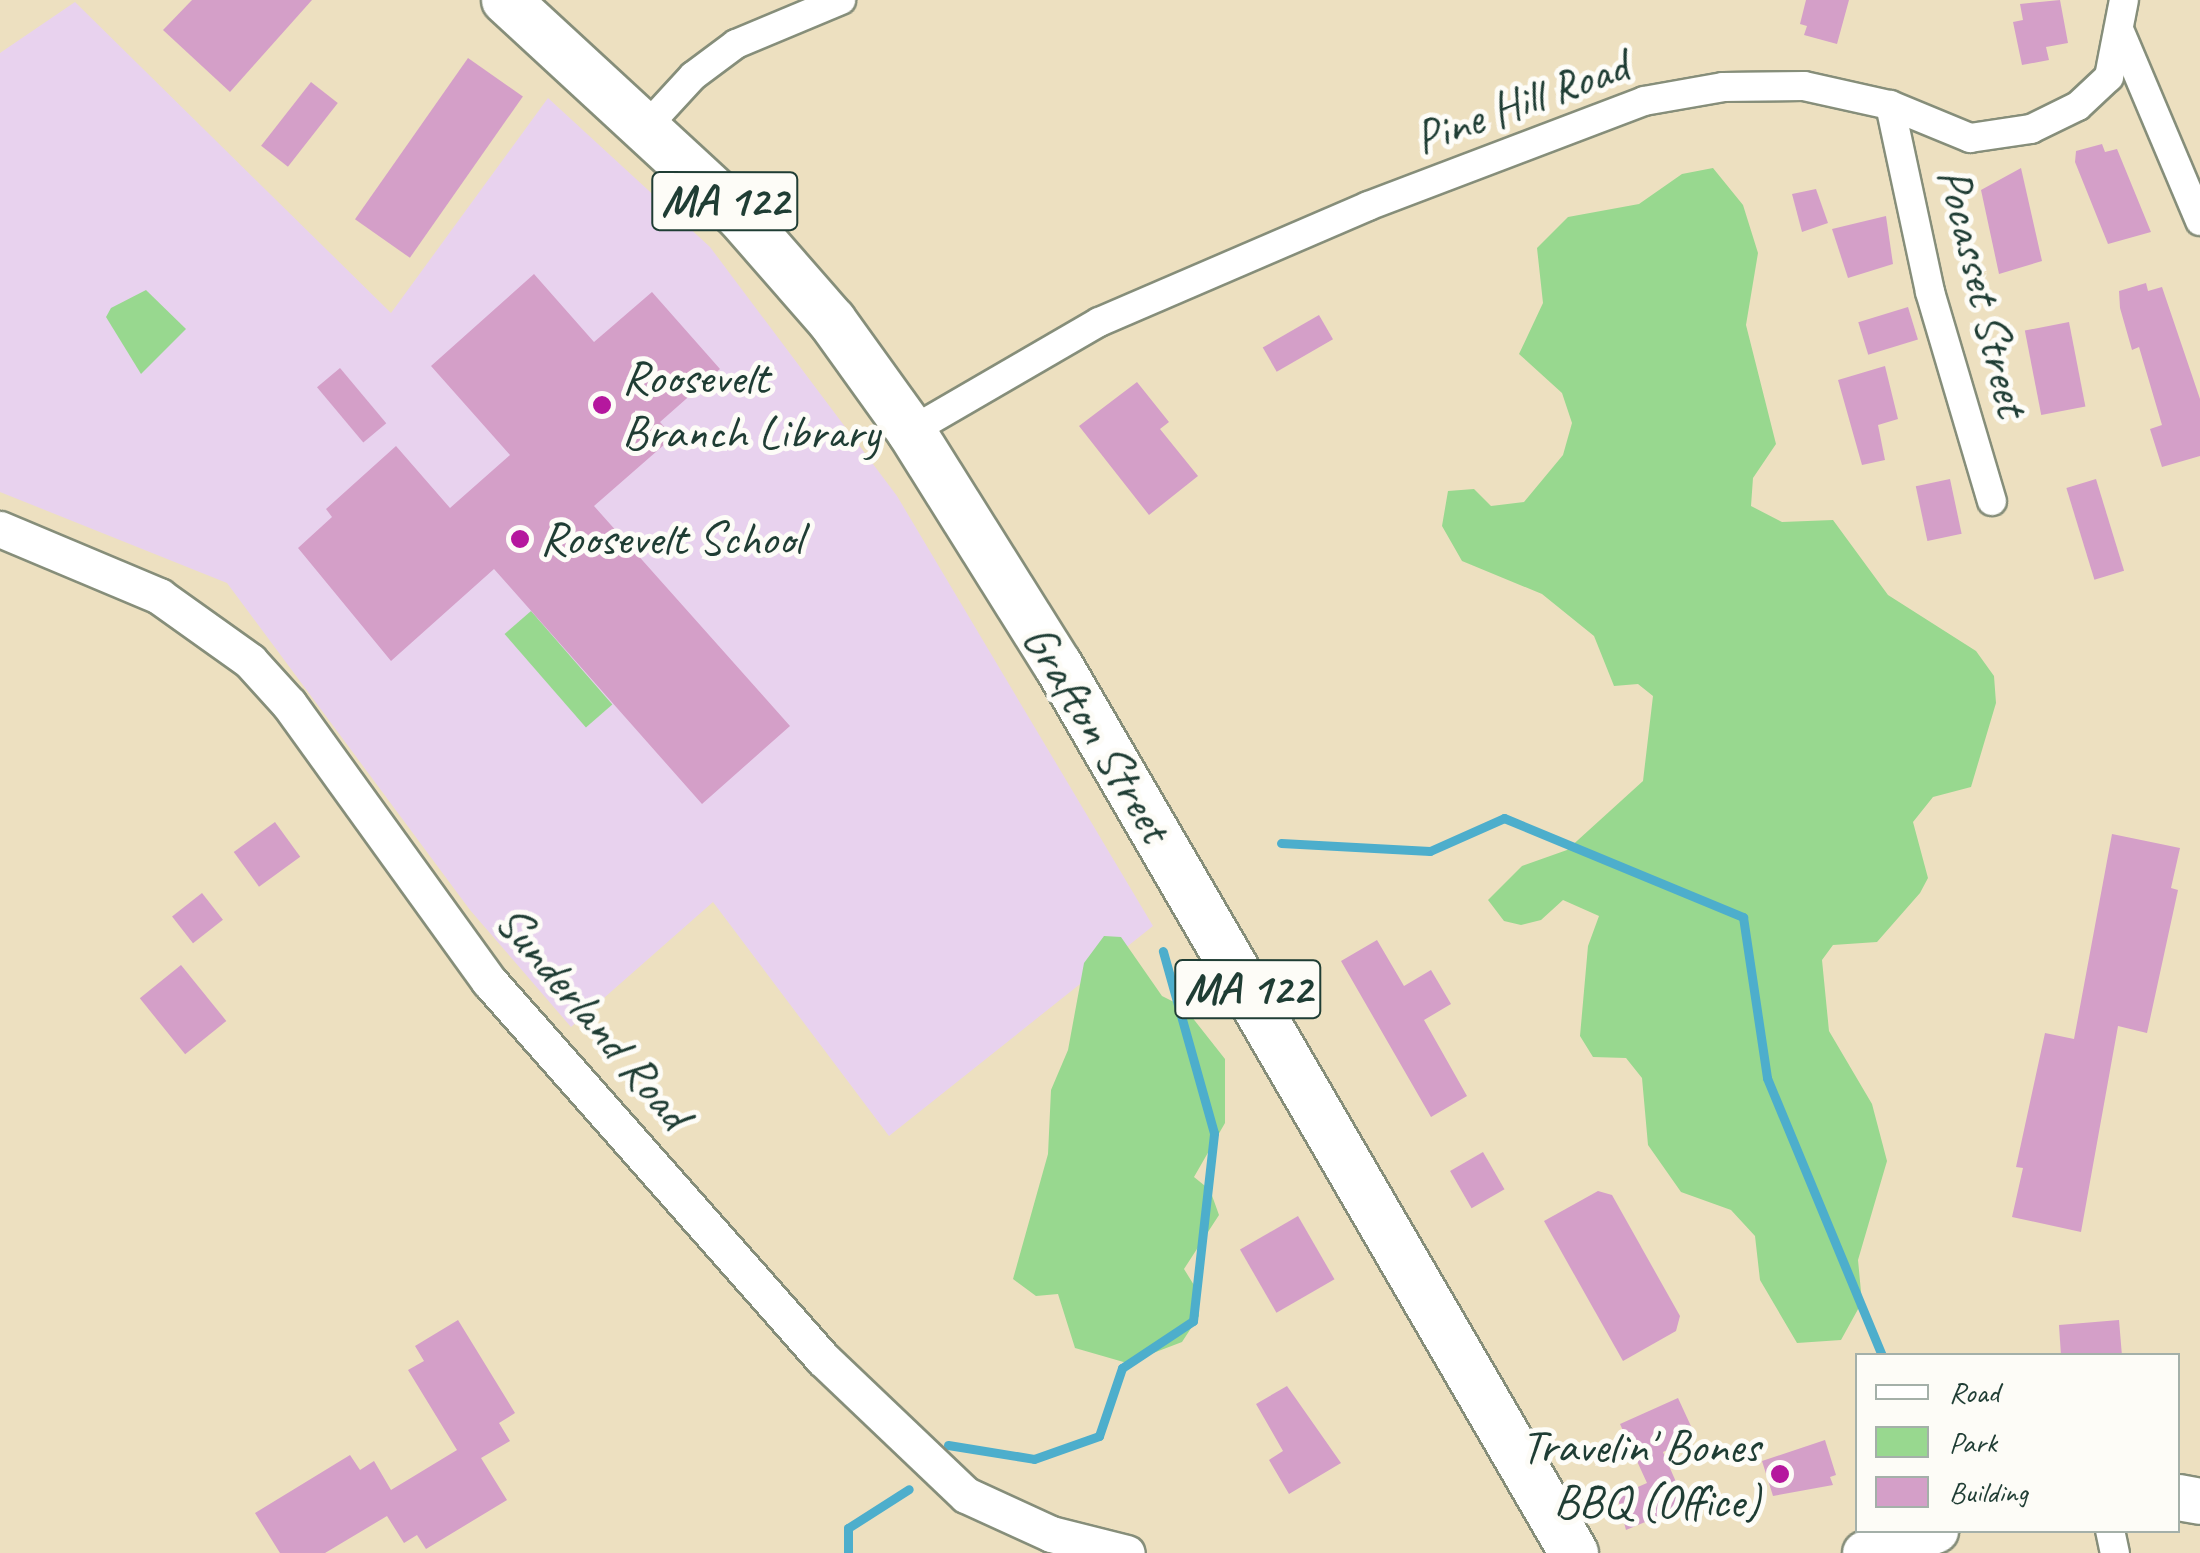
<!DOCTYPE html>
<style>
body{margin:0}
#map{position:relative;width:2200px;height:1553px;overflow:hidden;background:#ede0c0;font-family:Caveat,sans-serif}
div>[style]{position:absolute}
.built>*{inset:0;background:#e8d2ee}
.green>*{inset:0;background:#98d88f;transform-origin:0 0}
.stream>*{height:9px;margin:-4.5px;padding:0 4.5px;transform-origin:4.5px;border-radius:4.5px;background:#4daecc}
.building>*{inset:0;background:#d49fc8;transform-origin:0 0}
.roads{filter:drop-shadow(2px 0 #868e7a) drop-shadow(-2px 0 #868e7a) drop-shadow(0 2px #868e7a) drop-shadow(0 -2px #868e7a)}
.minor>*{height:28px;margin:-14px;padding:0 14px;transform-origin:14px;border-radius:14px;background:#fff}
.tertiary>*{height:35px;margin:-17.5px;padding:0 17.5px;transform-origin:17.5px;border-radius:17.5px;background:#fff}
.primary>*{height:45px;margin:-22.5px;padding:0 22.5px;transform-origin:22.5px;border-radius:22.5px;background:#fff}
.trunk>*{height:48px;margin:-24px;padding:0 24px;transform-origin:24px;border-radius:24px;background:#fff}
.dots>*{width:28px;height:28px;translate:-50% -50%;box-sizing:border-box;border:5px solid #fdfcf7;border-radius:50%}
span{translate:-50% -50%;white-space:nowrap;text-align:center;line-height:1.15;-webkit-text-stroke:10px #fdfcf7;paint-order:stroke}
.shield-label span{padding:2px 8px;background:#fdfcf7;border:2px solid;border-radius:8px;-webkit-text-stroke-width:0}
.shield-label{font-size:45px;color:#1f3d34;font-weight:700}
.street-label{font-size:48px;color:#1f3d34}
.poi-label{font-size:48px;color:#1f3d34}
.left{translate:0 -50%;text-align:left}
.right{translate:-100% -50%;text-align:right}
.legend{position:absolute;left:1855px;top:1353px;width:325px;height:180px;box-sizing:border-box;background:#fdfcf7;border:2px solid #a4b0a9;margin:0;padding:12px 18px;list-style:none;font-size:30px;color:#1f3d34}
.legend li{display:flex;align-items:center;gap:20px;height:50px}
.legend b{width:50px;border:2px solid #a4b0a9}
</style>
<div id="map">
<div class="built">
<i style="clip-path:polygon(75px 2px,391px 313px,548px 98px,710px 247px,897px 496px,1153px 926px,889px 1136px,713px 902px,571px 1027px,470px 910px,227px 583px,0 492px,0 53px)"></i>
</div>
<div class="green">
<i style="clip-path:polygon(1713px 168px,1743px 205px,1758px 253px,1746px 325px,1776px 444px,1753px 478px,1751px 506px,1782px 522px,1833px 520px,1888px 595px,1976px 651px,1994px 676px,1996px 703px,1971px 787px,1933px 797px,1913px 822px,1928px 878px,1920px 893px,1877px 942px,1833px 945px,1822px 960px,1829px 1031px,1872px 1104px,1887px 1161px,1858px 1260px,1862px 1302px,1841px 1340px,1797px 1343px,1760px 1280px,1755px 1236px,1731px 1210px,1681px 1192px,1648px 1145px,1642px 1078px,1626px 1058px,1593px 1057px,1580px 1036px,1588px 946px,1599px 916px,1563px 900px,1541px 920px,1521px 925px,1504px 921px,1488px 900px,1522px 866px,1567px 850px,1643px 781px,1653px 696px,1638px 684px,1614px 686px,1594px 636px,1542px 594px,1462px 561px,1442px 526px,1448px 491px,1474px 489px,1491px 506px,1524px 502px,1563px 455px,1572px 423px,1562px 393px,1519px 354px,1543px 303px,1537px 248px,1568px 217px,1639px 204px,1682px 174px)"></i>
<i style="clip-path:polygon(146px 290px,186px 329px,141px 374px,106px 317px,111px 308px)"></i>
<i style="left:531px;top:611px;width:124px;height:35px;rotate:49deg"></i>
<i style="clip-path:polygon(1104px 936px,1121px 937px,1162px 996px,1184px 1007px,1225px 1059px,1225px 1123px,1194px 1177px,1210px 1190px,1219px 1215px,1184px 1269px,1197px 1290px,1199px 1316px,1182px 1342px,1127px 1363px,1075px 1348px,1058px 1294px,1036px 1296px,1013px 1279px,1048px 1154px,1051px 1090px,1068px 1050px,1084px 963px)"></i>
</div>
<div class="stream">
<i style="left:1281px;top:843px;width:149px;rotate:3.1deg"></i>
<i style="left:1430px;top:851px;width:81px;rotate:-24deg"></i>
<i style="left:1504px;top:818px;width:259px;rotate:22.5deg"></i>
<i style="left:1743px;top:917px;width:163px;rotate:81.5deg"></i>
<i style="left:1767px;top:1078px;width:301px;rotate:67.5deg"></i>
<i style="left:948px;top:1445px;width:87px;rotate:9.2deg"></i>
<i style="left:1034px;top:1459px;width:69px;rotate:-19.5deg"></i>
<i style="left:1099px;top:1436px;width:72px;rotate:-71.3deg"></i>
<i style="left:1122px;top:1368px;width:85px;rotate:-33.5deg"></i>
<i style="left:1193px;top:1321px;width:189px;rotate:-83.6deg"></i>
<i style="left:1214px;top:1133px;width:189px;rotate:-105.7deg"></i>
<i style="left:848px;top:1553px;width:25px;rotate:-90deg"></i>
<i style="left:848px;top:1528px;width:72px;rotate:-32.6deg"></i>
</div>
<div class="building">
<i style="clip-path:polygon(192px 0,312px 0,230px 92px,163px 30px)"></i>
<i style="clip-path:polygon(1806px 0,1849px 0,1837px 44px,1804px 35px,1807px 26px,1800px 24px)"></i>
<i style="clip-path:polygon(2060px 0,2068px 43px,2046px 47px,2049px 60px,2022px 65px,2013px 22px,2023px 20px,2020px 4px)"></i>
<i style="left:468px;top:58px;width:67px;height:197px;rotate:35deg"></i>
<i style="left:311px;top:82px;width:34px;height:81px;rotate:38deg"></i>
<i style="clip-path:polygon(2102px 144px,2105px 152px,2117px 149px,2151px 232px,2108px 244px,2075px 162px,2076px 151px)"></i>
<i style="clip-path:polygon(2021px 168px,2042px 261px,1999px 274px,1981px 190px)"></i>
<i style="clip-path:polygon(1816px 189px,1828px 223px,1802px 232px,1792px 194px)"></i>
<i style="clip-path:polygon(1886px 216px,1893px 264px,1848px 278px,1832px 229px)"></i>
<i style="clip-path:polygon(534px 274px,594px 342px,652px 292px,720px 369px,660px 422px,673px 437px,594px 506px,790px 726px,702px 804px,494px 569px,391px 661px,298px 548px,332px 517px,326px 509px,396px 446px,450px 508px,510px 455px,431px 366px)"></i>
<i style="clip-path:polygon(2146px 283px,2148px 291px,2162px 287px,2200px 399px,2200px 456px,2162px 467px,2150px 429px,2162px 425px,2139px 347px,2132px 350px,2120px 308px,2119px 291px)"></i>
<i style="left:1908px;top:307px;width:34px;height:52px;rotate:73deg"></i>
<i style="left:1319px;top:315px;width:28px;height:65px;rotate:60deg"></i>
<i style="left:2069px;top:322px;width:86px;height:45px;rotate:79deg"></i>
<i style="clip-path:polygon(1885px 366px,1898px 419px,1878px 425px,1885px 460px,1862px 465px,1838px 380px)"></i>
<i style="left:340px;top:368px;width:72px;height:30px;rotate:50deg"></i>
<i style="clip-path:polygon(1137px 382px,1169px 422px,1160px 429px,1198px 476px,1149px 515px,1079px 426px)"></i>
<i style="left:1950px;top:479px;width:56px;height:35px;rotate:78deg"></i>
<i style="left:2096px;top:479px;width:96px;height:31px;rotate:73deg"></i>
<i style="left:275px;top:822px;width:43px;height:51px;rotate:54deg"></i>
<i style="clip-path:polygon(2112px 834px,2180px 848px,2171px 888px,2178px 890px,2147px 1033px,2118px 1026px,2081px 1232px,2012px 1217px,2023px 1168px,2016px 1167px,2045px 1033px,2074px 1039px)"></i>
<i style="left:202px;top:893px;width:34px;height:38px;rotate:52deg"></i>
<i style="clip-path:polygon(1377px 940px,1404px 986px,1431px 970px,1451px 1004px,1424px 1020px,1467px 1096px,1431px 1117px,1341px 961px)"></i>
<i style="left:181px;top:965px;width:72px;height:53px;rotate:51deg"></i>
<i style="left:1483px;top:1152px;width:43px;height:38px;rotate:60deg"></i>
<i style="clip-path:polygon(1598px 1191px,1612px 1195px,1680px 1316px,1676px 1331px,1623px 1361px,1544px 1221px)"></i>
<i style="left:1298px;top:1216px;width:73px;height:67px;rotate:60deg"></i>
<i style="clip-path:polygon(458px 1320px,515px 1413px,499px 1423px,510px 1441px,481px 1458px,507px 1500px,426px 1549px,417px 1535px,404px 1543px,387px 1516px,325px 1553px,280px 1553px,255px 1513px,350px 1455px,360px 1470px,374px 1461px,391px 1490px,457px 1450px,408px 1370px,424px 1361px,415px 1346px)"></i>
<i style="clip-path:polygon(2119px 1320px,2122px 1356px,2061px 1356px,2059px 1325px)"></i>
<i style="clip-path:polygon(1287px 1386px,1341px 1463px,1289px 1494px,1269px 1460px,1283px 1451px,1256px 1404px)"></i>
<i style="clip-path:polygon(1678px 1398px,1696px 1437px,1663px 1452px,1686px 1505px,1626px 1530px,1617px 1496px,1647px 1483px,1620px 1424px)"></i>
<i style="clip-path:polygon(1825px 1440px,1836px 1475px,1830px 1477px,1833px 1485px,1773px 1496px,1762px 1461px)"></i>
</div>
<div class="roads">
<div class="minor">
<i style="left:2121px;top:34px;width:203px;rotate:67.1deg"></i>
<i style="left:1890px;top:105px;width:191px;rotate:77.9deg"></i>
<i style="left:1930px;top:292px;width:218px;rotate:73.5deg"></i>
<i style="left:647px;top:126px;width:68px;rotate:-47.4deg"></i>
<i style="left:693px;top:76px;width:54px;rotate:-36.7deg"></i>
<i style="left:736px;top:44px;width:114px;rotate:-22.7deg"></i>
<i style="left:911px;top:431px;width:217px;rotate:-30.1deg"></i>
<i style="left:1099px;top:322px;width:293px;rotate:-23.3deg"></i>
<i style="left:1368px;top:206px;width:295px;rotate:-20.8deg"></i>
<i style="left:1644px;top:101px;width:80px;rotate:-10deg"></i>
<i style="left:1723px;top:87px;width:81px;rotate:-0.7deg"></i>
<i style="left:1804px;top:86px;width:88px;rotate:12.5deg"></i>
<i style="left:1890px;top:105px;width:87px;rotate:22.4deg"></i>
<i style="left:1970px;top:138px;width:62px;rotate:-8.4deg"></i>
<i style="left:2031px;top:129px;width:52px;rotate:-26.1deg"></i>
<i style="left:2078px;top:106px;width:42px;rotate:-43.1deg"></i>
<i style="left:2109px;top:77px;width:78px;rotate:-79deg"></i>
<i style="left:2110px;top:1530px;width:24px;rotate:78deg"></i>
</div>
<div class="tertiary">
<i style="left:0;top:529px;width:173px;rotate:22.8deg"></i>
<i style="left:159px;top:596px;width:112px;rotate:35.5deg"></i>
<i style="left:250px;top:661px;width:58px;rotate:47.8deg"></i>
<i style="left:289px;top:704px;width:342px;rotate:54.2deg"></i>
<i style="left:489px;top:981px;width:504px;rotate:48.54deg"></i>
<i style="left:823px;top:1359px;width:197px;rotate:43.6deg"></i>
<i style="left:966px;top:1495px;width:94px;rotate:24.6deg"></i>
<i style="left:1051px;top:1534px;width:78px;rotate:14deg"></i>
</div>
<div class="primary">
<i style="left:2178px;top:1497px;width:22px;rotate:10deg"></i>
<i style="left:1865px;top:1553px;width:74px;rotate:-18.2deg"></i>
</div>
<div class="trunk">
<i style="left:506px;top:0;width:321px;rotate:42.7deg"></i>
<i style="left:742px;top:218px;width:137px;rotate:48.9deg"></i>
<i style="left:832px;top:321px;width:135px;rotate:54.3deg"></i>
<i style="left:911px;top:431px;width:276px;rotate:57.9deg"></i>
<i style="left:1058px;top:665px;width:1027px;rotate:59.84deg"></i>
</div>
</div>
<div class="dots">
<i style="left:602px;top:405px;background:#b5179e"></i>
<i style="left:520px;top:539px;background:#b5179e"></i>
<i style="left:1780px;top:1474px;background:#b5179e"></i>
</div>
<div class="shield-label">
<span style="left:725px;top:201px">MA 122</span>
<span style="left:1248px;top:989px">MA 122</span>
</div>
<div class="street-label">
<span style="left:1521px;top:102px;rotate:-20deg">Pine Hill Road</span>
<span style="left:1983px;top:292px;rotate:76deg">Pocasset Street</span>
<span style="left:1097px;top:733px;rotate:59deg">Grafton Street</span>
<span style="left:593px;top:1017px;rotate:50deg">Sunderland Road</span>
</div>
<div class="poi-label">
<span class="left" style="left:622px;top:405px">Roosevelt<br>Branch Library</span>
<span class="left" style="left:540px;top:539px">Roosevelt School</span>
<span class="right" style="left:1760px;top:1474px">Travelin' Bones<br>BBQ (Office)</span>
</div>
<ul class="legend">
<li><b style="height:12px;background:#fff"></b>Road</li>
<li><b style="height:28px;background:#98d88f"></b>Park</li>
<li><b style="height:28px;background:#d49fc8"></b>Building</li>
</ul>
</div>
